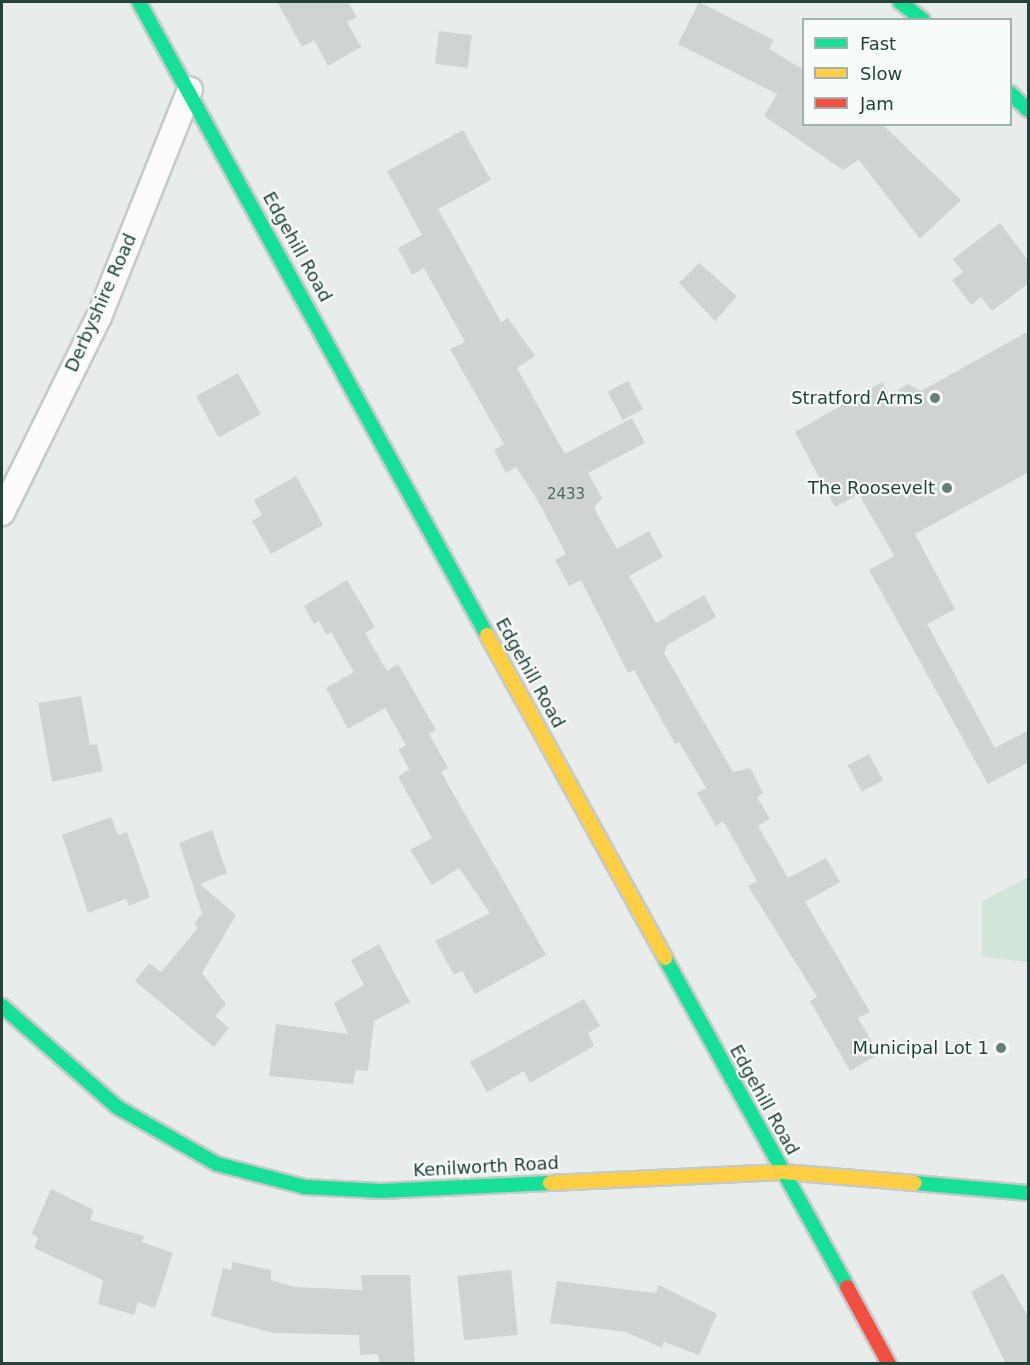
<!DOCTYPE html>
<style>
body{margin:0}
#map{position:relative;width:1030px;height:1365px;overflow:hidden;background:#e8edeb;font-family:"DejaVu Sans",sans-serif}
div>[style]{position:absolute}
.green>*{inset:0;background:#d1e6d8}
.building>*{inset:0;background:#cfd4d2;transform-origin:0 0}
.roads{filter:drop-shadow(2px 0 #c5cac8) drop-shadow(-2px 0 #c5cac8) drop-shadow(0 2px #c5cac8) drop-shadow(0 -2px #c5cac8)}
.street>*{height:24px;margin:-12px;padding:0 12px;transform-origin:12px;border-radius:12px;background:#fcfcfc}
.fast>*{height:14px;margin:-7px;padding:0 7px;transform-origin:7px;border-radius:7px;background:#16e098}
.slow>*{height:14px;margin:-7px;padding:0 7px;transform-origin:7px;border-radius:7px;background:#ffcf43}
.jam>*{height:14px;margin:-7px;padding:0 7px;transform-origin:7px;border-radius:7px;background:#f24e42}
.dots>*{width:16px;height:16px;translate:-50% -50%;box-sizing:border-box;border:3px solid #f7fbf9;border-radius:50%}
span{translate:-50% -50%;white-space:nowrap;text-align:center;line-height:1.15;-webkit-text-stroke:4.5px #f7fbf9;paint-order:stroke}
.number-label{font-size:15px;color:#506761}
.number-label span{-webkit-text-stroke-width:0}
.street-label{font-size:18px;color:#24423a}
.poi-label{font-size:18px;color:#24423a}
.right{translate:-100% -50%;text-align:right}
.frame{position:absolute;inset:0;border:3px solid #24423a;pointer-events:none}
.legend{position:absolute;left:802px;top:18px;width:210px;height:108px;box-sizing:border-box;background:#f7fbf9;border:2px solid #a3b1ad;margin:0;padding:8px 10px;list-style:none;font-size:18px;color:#24423a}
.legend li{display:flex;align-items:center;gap:12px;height:30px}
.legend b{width:30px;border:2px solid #a3b1ad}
</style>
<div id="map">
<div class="green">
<i style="clip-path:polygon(1028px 877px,1028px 962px,982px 957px,982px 901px)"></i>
</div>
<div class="building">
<i style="clip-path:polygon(277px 2px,348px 2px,357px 17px,347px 22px,361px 47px,328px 66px,314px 40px,302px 47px)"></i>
<i style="clip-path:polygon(699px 2px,774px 40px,769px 49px,804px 70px,804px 124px,882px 124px,961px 200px,920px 239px,859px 160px,843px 170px,764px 116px,777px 94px,678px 44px)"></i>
<i style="left:439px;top:31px;width:33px;height:33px;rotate:7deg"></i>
<i style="clip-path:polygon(463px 130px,491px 180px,438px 209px,501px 322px,508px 318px,535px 356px,517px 368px,565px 454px,632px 418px,645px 443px,588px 473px,602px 498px,594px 508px,617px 549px,649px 531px,663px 557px,629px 576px,656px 623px,704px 595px,716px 617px,667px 645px,664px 653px,733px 772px,750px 768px,763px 793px,757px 797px,770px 819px,758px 826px,788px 878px,826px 858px,840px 882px,805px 902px,870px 1012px,858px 1018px,879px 1054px,850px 1071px,810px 1001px,817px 997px,748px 886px,757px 881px,723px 821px,716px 826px,697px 793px,706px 788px,679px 742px,675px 744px,634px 670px,628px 673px,581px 580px,569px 586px,555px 560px,566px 554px,538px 501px,516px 467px,506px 473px,494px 450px,504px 444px,450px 349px,465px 342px,424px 268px,412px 275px,398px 248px,422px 235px,387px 171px)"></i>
<i style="clip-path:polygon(1000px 223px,1029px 262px,1029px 283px,992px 311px,981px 297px,971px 305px,952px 280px,963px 272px,953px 259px)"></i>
<i style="clip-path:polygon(699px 263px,737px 296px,715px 321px,679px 283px)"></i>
<i style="clip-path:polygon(1029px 331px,1029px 472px,915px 534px,955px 609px,927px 624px,995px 748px,1029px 730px,1029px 762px,988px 784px,869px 570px,894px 556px,859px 494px,835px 507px,795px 432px,882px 382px,889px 395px,908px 384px,921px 391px)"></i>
<i style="left:238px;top:373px;width:47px;height:48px;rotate:61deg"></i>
<i style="left:628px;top:381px;width:32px;height:23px;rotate:62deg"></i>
<i style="clip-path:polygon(296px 476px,323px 525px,271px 554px,252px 521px,262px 515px,254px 500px)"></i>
<i style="clip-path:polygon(347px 580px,375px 627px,365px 633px,387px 671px,398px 664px,436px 730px,429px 734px,448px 768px,441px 772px,546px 955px,475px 994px,462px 971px,454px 975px,435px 941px,490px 913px,459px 868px,432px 885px,410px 850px,432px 838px,398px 777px,409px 769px,399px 750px,406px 745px,385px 708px,348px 729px,326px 688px,354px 672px,331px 632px,327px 635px,319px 621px,314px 624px,304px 606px)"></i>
<i style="clip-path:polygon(81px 696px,90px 745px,97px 744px,103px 771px,52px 782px,38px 703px)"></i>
<i style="left:869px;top:754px;width:30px;height:24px;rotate:62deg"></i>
<i style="clip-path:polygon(111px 817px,118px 835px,127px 832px,150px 897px,129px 906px,126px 899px,88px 913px,62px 835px)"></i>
<i style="clip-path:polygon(212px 830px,227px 873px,200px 884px,236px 915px,202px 973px,226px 1004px,215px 1016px,229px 1028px,214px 1047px,135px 981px,149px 963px,161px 972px,198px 928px,194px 924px,202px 913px,179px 843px)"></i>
<i style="clip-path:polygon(379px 944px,410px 1002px,374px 1021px,368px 1071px,356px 1070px,353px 1084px,269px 1076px,276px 1024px,348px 1034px,334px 1003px,364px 985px,351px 960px)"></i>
<i style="clip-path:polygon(584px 999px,600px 1026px,588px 1033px,594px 1046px,530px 1083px,524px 1071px,487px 1092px,470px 1062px)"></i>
<i style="clip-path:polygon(51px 1189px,94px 1210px,90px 1220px,144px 1236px,142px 1242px,173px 1253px,155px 1308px,138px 1302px,134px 1315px,98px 1304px,103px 1280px,34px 1248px,38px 1238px,32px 1233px)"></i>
<i style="clip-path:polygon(233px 1262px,271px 1270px,271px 1280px,295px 1287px,362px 1290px,361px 1275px,410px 1275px,415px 1364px,380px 1364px,378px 1354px,360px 1355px,359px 1335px,273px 1333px,211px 1316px,223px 1268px,231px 1270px)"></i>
<i style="left:511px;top:1270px;width:65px;height:54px;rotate:84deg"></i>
<i style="clip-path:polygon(1003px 1273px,1029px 1318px,1029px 1364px,1006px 1364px,971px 1292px)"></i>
<i style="clip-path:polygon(557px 1281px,656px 1293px,659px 1285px,717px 1314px,699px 1355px,664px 1342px,662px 1348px,626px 1332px,550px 1323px)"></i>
</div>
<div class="roads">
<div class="street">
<i style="left:2px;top:513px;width:219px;rotate:-63.7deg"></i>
<i style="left:99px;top:317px;width:245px;rotate:-68.2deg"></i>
</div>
<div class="fast">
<i style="left:139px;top:2px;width:722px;rotate:61.2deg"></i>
<i style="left:900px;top:2px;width:29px;rotate:38deg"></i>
<i style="left:1010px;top:93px;width:25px;rotate:43deg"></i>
<i style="left:665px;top:958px;width:376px;rotate:61deg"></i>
<i style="left:2px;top:1006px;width:153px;rotate:41.3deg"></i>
<i style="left:117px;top:1107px;width:115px;rotate:29.7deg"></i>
<i style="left:217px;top:1164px;width:91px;rotate:14.6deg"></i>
<i style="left:305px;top:1187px;width:76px;rotate:3deg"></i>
<i style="left:381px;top:1191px;width:169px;rotate:-2.7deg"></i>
<i style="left:915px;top:1183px;width:113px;rotate:5.1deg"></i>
</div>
<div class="slow">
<i style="left:487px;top:635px;width:369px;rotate:61.1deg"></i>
<i style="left:550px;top:1183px;width:233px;rotate:-2.7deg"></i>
<i style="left:783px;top:1172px;width:132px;rotate:4.8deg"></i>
</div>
<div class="jam">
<i style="left:847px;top:1287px;width:88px;rotate:61.4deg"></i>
</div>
</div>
<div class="dots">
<i style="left:935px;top:398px;background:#697e78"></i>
<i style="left:947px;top:488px;background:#697e78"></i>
<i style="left:1001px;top:1048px;background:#697e78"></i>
</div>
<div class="number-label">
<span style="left:566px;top:495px">2433</span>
</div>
<div class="street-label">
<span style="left:297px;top:247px;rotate:61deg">Edgehill Road</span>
<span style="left:101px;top:303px;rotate:-66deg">Derbyshire Road</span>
<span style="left:530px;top:673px;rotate:61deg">Edgehill Road</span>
<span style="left:764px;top:1100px;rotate:61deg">Edgehill Road</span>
<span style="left:486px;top:1167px;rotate:-3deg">Kenilworth Road</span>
</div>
<div class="poi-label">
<span class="right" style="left:923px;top:398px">Stratford Arms</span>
<span class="right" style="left:935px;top:488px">The Roosevelt</span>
<span class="right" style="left:989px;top:1048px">Municipal Lot 1</span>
</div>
<div class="frame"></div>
<ul class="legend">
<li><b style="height:8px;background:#16e098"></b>Fast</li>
<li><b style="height:8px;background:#ffcf43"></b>Slow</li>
<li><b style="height:8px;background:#f24e42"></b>Jam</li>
</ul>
</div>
